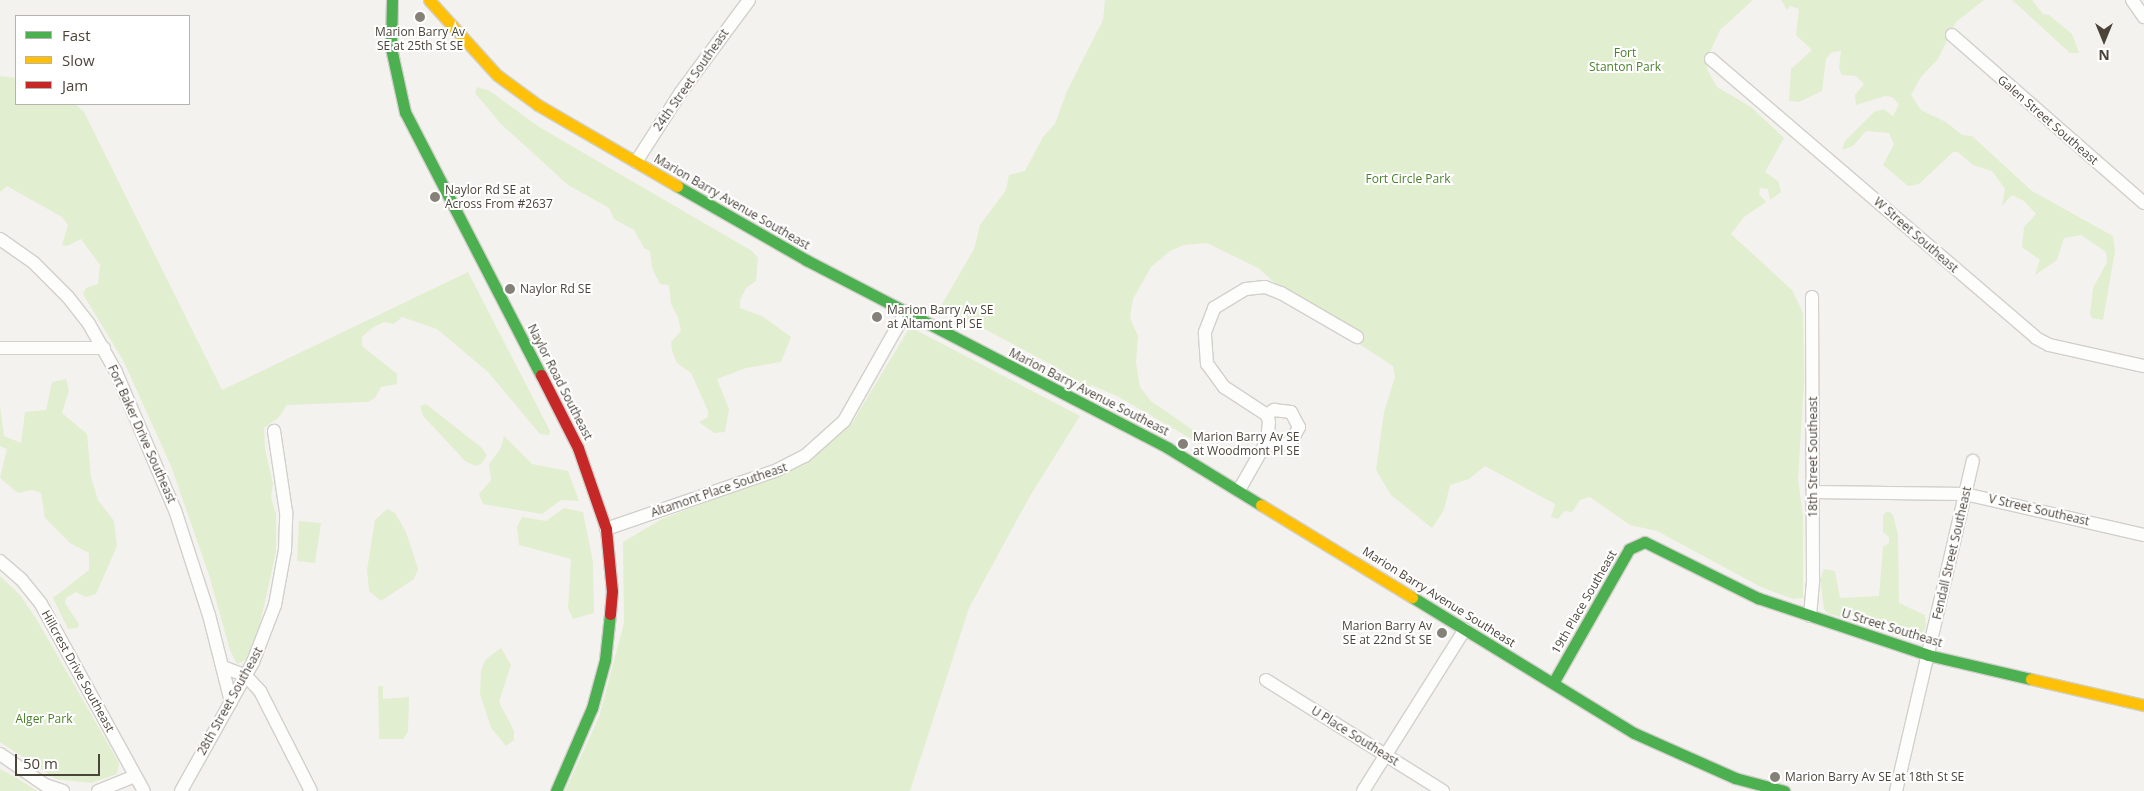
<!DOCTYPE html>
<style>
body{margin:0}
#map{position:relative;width:2144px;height:791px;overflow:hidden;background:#f4f2ee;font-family:"Open Sans",sans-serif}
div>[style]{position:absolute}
.green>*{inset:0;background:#e1eecf}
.roads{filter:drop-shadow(1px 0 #d2d0cb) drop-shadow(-1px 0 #d2d0cb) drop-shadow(0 1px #d2d0cb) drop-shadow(0 -1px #d2d0cb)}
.street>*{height:12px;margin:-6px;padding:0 6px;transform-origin:6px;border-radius:6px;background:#fdfdfc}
.fast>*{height:11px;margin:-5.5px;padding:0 5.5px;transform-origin:5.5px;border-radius:5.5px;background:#4caf50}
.slow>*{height:11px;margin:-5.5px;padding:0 5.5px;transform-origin:5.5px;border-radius:5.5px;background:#ffc107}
.jam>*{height:11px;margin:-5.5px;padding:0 5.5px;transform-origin:5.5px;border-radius:5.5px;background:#c62828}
.dots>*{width:14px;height:14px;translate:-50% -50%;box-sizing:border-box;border:2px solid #fff;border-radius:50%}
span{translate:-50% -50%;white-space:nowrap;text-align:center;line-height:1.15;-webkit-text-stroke:4px #fff;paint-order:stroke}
.poi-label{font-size:12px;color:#4b4439}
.left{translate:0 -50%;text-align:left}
.right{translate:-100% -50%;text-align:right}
.park-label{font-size:12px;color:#4a7f2a}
.street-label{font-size:12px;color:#4b4439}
.legend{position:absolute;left:15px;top:15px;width:175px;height:90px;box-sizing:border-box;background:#fff;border:1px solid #b7b4b0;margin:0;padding:6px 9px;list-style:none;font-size:15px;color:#4b4439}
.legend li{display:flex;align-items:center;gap:10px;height:25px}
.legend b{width:25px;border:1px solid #b7b4b0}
.north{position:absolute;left:2079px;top:15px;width:50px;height:50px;-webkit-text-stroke:4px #fff;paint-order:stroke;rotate:180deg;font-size:14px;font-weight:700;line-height:20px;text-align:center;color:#4b4439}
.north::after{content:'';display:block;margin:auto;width:18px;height:22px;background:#4b4439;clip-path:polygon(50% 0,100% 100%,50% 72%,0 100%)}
.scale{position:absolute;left:15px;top:754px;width:85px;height:22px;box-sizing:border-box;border:2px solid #4b4439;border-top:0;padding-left:6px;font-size:15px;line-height:18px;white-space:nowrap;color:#4b4439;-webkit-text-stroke:4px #fff;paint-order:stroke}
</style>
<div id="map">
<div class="green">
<i style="clip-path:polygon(1105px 0,1753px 0,1720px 30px,1710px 52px,1707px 69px,1717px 87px,1751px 107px,1784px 138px,1765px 172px,1778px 181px,1781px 192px,1770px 200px,1768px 189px,1760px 188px,1759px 194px,1766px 202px,1744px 217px,1731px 234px,1792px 290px,1803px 313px,1804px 382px,1798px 480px,1803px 516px,1803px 598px,1793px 599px,1761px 587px,1657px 531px,1630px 525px,1590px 497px,1580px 500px,1572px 512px,1564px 511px,1558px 519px,1551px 517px,1555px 504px,1485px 466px,1469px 479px,1450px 485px,1444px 510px,1432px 528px,1391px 495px,1376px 470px,1384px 412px,1395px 377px,1393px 366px,1305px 309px,1258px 268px,1207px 243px,1184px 245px,1170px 251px,1151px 267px,1133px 299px,1130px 318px,1138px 336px,1136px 363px,1140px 387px,1151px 401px,1200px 435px,1202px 445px,1117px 396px,1091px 385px,1089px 390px,1058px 368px,941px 306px,974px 249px,980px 225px,1006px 190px,1009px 175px,1025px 171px,1043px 137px,1055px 124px,1067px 91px,1103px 20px)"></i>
<i style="clip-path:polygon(1781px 0,1984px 0,1956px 22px,1938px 59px,1921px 77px,1911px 95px,1921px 110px,1946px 122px,1962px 135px,1972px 136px,2032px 191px,2113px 236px,2115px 251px,2103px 320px,2092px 318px,2090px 314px,2093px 288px,2107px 262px,2106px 252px,2081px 235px,2064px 238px,2057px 260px,2035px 275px,2040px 260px,2022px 247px,2024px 227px,2036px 214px,2024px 201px,2012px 195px,2002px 206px,2005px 189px,1992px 171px,1973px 165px,1958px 152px,1953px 152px,1919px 184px,1908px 186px,1883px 165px,1894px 144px,1889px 133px,1866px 131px,1853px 146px,1842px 150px,1845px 141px,1874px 112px,1884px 109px,1893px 116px,1899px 104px,1892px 97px,1885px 96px,1856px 105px,1855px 95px,1864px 84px,1856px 76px,1842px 75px,1839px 68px,1841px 51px,1832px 52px,1826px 59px,1822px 91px,1799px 102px,1789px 101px,1791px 69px,1812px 50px,1796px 35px,1799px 9px,1790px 6px,1787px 10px)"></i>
<i style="clip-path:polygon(2012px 0,2032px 0,2043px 14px,2049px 15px,2072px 34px,2079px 53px,2070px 53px)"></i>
<i style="clip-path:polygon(0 76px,16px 78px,16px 104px,75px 104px,84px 112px,222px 390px,468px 272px,550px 431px,549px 435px,540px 434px,488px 372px,437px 329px,402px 317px,394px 324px,384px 322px,372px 328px,362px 337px,362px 346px,397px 374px,397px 384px,381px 387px,375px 398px,368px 402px,287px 405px,279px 417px,264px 428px,265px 448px,273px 484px,271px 497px,276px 514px,276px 552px,259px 628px,246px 660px,237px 664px,230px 650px,209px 575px,171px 466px,123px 360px,83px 294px,86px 288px,98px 284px,100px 265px,81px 239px,67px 246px,62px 245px,68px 225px,62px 217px,7px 186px,0 192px)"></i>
<i style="clip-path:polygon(477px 87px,490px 91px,539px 127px,752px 251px,758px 258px,756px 281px,746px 288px,740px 300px,740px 308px,762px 316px,791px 337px,781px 362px,746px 368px,717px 379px,729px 409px,725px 432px,714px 433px,699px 422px,708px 417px,708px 411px,691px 373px,677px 363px,672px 351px,671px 342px,681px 331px,678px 317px,671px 304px,669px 285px,660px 284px,652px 268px,650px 251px,644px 248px,634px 230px,614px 219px,609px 208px,568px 185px,501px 124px,475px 93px)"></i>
<i style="clip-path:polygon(910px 327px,1080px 416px,1030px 496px,969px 608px,910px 791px,565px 791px,599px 717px,624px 623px,623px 542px,662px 519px,804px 465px,852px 423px)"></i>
<i style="clip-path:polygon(66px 379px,69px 390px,62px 413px,87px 434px,91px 477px,98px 500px,114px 521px,117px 546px,96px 594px,86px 597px,76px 592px,66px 598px,65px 603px,79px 624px,78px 628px,68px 629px,53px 598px,89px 570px,89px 553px,70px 543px,45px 518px,41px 493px,32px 490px,18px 493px,0 478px,7px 449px,0 446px,0 406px,4px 436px,21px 443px,25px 412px,46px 410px,52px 382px)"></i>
<i style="clip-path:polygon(426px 404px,482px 448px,487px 455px,481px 464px,476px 466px,465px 461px,440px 434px,423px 416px,420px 406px)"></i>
<i style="clip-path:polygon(504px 436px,532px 464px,568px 471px,579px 501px,561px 500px,542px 514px,483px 504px,479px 494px,491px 480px,489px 464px,501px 448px)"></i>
<i style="clip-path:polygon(564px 508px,583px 512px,593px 562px,594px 613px,573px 619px,568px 608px,571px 559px,519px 545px,517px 527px,522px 517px,546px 521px)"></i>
<i style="clip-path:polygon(387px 509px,395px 513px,406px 532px,418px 569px,414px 579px,381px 601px,369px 591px,367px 570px,375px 520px)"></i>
<i style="clip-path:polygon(1888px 511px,1893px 515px,1898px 535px,1899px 603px,1925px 615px,1926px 627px,1918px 641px,1827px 613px,1824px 609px,1820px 579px,1824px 569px,1835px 571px,1840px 598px,1879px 596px,1883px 547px,1889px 543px,1889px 537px,1883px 532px,1883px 515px)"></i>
<i style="clip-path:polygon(299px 521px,321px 523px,315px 563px,297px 561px)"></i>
<i style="clip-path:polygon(0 576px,20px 595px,37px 620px,119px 763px,117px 774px,91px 783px,56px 779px,0 742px)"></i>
<i style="clip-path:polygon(501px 648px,511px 665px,499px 702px,514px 731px,514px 740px,506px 746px,491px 728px,480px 694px,481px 670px,486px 659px)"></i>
<i style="clip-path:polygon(378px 686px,383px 686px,383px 699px,409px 697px,408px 732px,403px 739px,379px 739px)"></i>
<i style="clip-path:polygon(0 769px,17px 778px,37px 791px,0 791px)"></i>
</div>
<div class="roads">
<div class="street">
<i style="left:2132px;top:0;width:21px;rotate:55deg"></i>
<i style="left:1952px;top:35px;width:255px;rotate:41.2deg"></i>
<i style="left:1711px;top:59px;width:428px;rotate:40.6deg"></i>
<i style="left:2036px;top:338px;width:15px;rotate:28deg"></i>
<i style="left:2049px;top:345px;width:97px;rotate:12.5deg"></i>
<i style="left:636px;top:162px;width:83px;rotate:-57.3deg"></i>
<i style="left:681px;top:92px;width:114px;rotate:-53.5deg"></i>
<i style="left:0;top:239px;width:42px;rotate:35.2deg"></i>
<i style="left:34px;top:263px;width:48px;rotate:45deg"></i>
<i style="left:68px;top:297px;width:34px;rotate:52deg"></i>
<i style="left:89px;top:324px;width:55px;rotate:60.6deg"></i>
<i style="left:116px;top:372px;width:150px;rotate:66.9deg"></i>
<i style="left:175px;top:510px;width:110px;rotate:72.1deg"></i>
<i style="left:209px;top:615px;width:90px;rotate:75.8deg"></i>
<i style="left:0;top:348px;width:104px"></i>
<i style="left:1267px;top:415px;width:9px;rotate:-36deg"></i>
<i style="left:1274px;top:410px;width:17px;rotate:7deg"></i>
<i style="left:1291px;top:412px;width:17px;rotate:62deg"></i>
<i style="left:1299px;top:427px;width:18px;rotate:117deg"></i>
<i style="left:1291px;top:443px;width:16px;rotate:169deg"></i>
<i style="left:1275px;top:446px;width:9px;rotate:-148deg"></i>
<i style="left:1239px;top:490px;width:56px;rotate:-60.3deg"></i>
<i style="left:1267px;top:441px;width:19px;rotate:-84deg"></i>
<i style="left:1269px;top:422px;width:7px;rotate:-106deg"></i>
<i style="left:1267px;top:415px;width:51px;rotate:-146.9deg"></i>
<i style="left:1224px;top:387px;width:29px;rotate:-126deg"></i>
<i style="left:1207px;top:364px;width:32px;rotate:-94deg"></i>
<i style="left:1205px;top:332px;width:26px;rotate:-69deg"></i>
<i style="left:1214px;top:308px;width:37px;rotate:-31deg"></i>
<i style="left:1246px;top:289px;width:19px;rotate:-6deg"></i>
<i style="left:1265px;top:287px;width:17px;rotate:21deg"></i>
<i style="left:1281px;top:293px;width:88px;rotate:30.1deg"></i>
<i style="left:1813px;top:492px;width:152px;rotate:0.8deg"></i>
<i style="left:1965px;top:494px;width:184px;rotate:12.9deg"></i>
<i style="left:606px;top:529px;width:181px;rotate:-19deg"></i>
<i style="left:777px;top:470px;width:31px;rotate:-27deg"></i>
<i style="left:805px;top:456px;width:52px;rotate:-41.9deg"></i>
<i style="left:844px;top:421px;width:124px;rotate:-60.5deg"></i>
<i style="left:0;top:561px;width:28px;rotate:41deg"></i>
<i style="left:21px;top:579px;width:32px;rotate:51deg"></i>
<i style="left:41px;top:604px;width:213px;rotate:61.2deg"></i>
<i style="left:1810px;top:616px;width:37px;rotate:-85deg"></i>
<i style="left:1813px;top:579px;width:282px;rotate:-90.2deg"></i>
<i style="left:223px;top:667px;width:25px;rotate:21deg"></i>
<i style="left:246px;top:676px;width:21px;rotate:47deg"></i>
<i style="left:260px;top:691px;width:112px;rotate:63deg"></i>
<i style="left:1266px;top:680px;width:209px;rotate:32.1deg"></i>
<i style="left:0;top:754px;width:55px;rotate:34.6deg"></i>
<i style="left:45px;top:785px;width:19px;rotate:18deg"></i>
<i style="left:98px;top:791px;width:40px;rotate:-22deg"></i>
<i style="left:181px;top:791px;width:148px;rotate:-60.8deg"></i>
<i style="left:253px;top:662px;width:61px;rotate:-68.9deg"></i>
<i style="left:275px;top:605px;width:56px;rotate:-79.7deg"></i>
<i style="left:285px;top:550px;width:38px;rotate:-88deg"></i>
<i style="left:286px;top:512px;width:82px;rotate:-98.4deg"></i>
<i style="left:1363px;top:791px;width:191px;rotate:-57.8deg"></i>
<i style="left:1896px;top:791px;width:339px;rotate:-76.9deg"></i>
</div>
<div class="fast">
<i style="left:392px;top:0;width:48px;rotate:91.2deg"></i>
<i style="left:391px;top:48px;width:66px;rotate:77.7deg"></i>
<i style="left:405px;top:112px;width:296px;rotate:62.7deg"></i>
<i style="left:677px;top:186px;width:149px;rotate:29.8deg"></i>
<i style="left:806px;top:260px;width:408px;rotate:27.4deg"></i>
<i style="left:1168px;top:448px;width:109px;rotate:31.5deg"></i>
<i style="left:1412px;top:597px;width:260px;rotate:31.5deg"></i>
<i style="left:1634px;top:733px;width:111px;rotate:24deg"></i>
<i style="left:1735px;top:778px;width:51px;rotate:14.9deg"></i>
<i style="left:1553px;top:683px;width:154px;rotate:-60.4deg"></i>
<i style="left:1629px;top:549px;width:17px;rotate:-24deg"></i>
<i style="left:1645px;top:542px;width:126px;rotate:26.4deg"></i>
<i style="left:1758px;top:598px;width:179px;rotate:18.5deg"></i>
<i style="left:1928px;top:655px;width:106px;rotate:13.1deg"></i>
<i style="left:556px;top:791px;width:90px;rotate:-66.6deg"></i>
<i style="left:592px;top:708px;width:50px;rotate:-74.8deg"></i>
<i style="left:605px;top:660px;width:46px;rotate:-83.8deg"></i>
</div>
<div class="slow">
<i style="left:429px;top:0;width:101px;rotate:47.8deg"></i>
<i style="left:497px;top:75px;width:51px;rotate:36.2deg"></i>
<i style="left:538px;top:105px;width:161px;rotate:30.2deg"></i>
<i style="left:1261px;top:505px;width:177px;rotate:31.4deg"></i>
<i style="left:2031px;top:679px;width:116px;rotate:13deg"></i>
</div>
<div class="jam">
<i style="left:541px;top:375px;width:82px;rotate:63.1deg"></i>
<i style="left:578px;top:448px;width:86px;rotate:70.9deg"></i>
<i style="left:606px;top:529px;width:62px;rotate:84.5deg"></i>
<i style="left:612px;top:591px;width:23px;rotate:95deg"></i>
</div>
</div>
<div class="dots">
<i style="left:420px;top:17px;background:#868178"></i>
<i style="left:435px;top:197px;background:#868178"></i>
<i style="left:510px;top:289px;background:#868178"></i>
<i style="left:877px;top:317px;background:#868178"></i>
<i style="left:1183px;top:444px;background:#868178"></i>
<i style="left:1442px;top:633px;background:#868178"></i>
<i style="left:1775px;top:777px;background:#868178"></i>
</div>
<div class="poi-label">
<span style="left:420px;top:39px">Marion Barry Av<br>SE at 25th St SE</span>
<span class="left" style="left:445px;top:197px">Naylor Rd SE at<br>Across From #2637</span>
<span class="left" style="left:520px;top:289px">Naylor Rd SE</span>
<span class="left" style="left:887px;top:317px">Marion Barry Av SE<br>at Altamont Pl SE</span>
<span class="left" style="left:1193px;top:444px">Marion Barry Av SE<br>at Woodmont Pl SE</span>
<span class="right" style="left:1432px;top:633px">Marion Barry Av<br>SE at 22nd St SE</span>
<span class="left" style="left:1785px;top:777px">Marion Barry Av SE at 18th St SE</span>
</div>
<div class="park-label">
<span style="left:1625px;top:60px">Fort<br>Stanton Park</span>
<span style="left:1408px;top:179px">Fort Circle Park</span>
<span style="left:44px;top:719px">Alger Park</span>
</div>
<div class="street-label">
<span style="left:691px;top:80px;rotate:-55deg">24th Street Southeast</span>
<span style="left:2048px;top:120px;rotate:41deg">Galen Street Southeast</span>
<span style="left:732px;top:202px;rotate:30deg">Marion Barry Avenue Southeast</span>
<span style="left:1916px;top:235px;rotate:41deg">W Street Southeast</span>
<span style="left:560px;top:382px;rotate:63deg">Naylor Road Southeast</span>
<span style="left:1089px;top:392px;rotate:27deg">Marion Barry Avenue Southeast</span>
<span style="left:142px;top:434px;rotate:66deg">Fort Baker Drive Southeast</span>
<span style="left:1813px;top:457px;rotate:-90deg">18th Street Southeast</span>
<span style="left:719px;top:490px;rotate:-19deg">Altamont Place Southeast</span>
<span style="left:2039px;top:510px;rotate:13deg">V Street Southeast</span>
<span style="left:1952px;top:553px;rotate:-77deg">Fendall Street Southeast</span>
<span style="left:1439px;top:597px;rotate:32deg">Marion Barry Avenue Southeast</span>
<span style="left:1584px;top:602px;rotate:-60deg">19th Place Southeast</span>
<span style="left:1892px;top:628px;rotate:17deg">U Street Southeast</span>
<span style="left:78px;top:671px;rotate:61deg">Hillcrest Drive Southeast</span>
<span style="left:230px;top:701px;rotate:-61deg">28th Street Southeast</span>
<span style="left:1355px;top:736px;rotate:32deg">U Place Southeast</span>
</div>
<ul class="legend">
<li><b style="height:6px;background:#4caf50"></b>Fast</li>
<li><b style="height:6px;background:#ffc107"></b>Slow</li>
<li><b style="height:6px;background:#c62828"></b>Jam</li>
</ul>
<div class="north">N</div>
<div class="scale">50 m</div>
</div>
